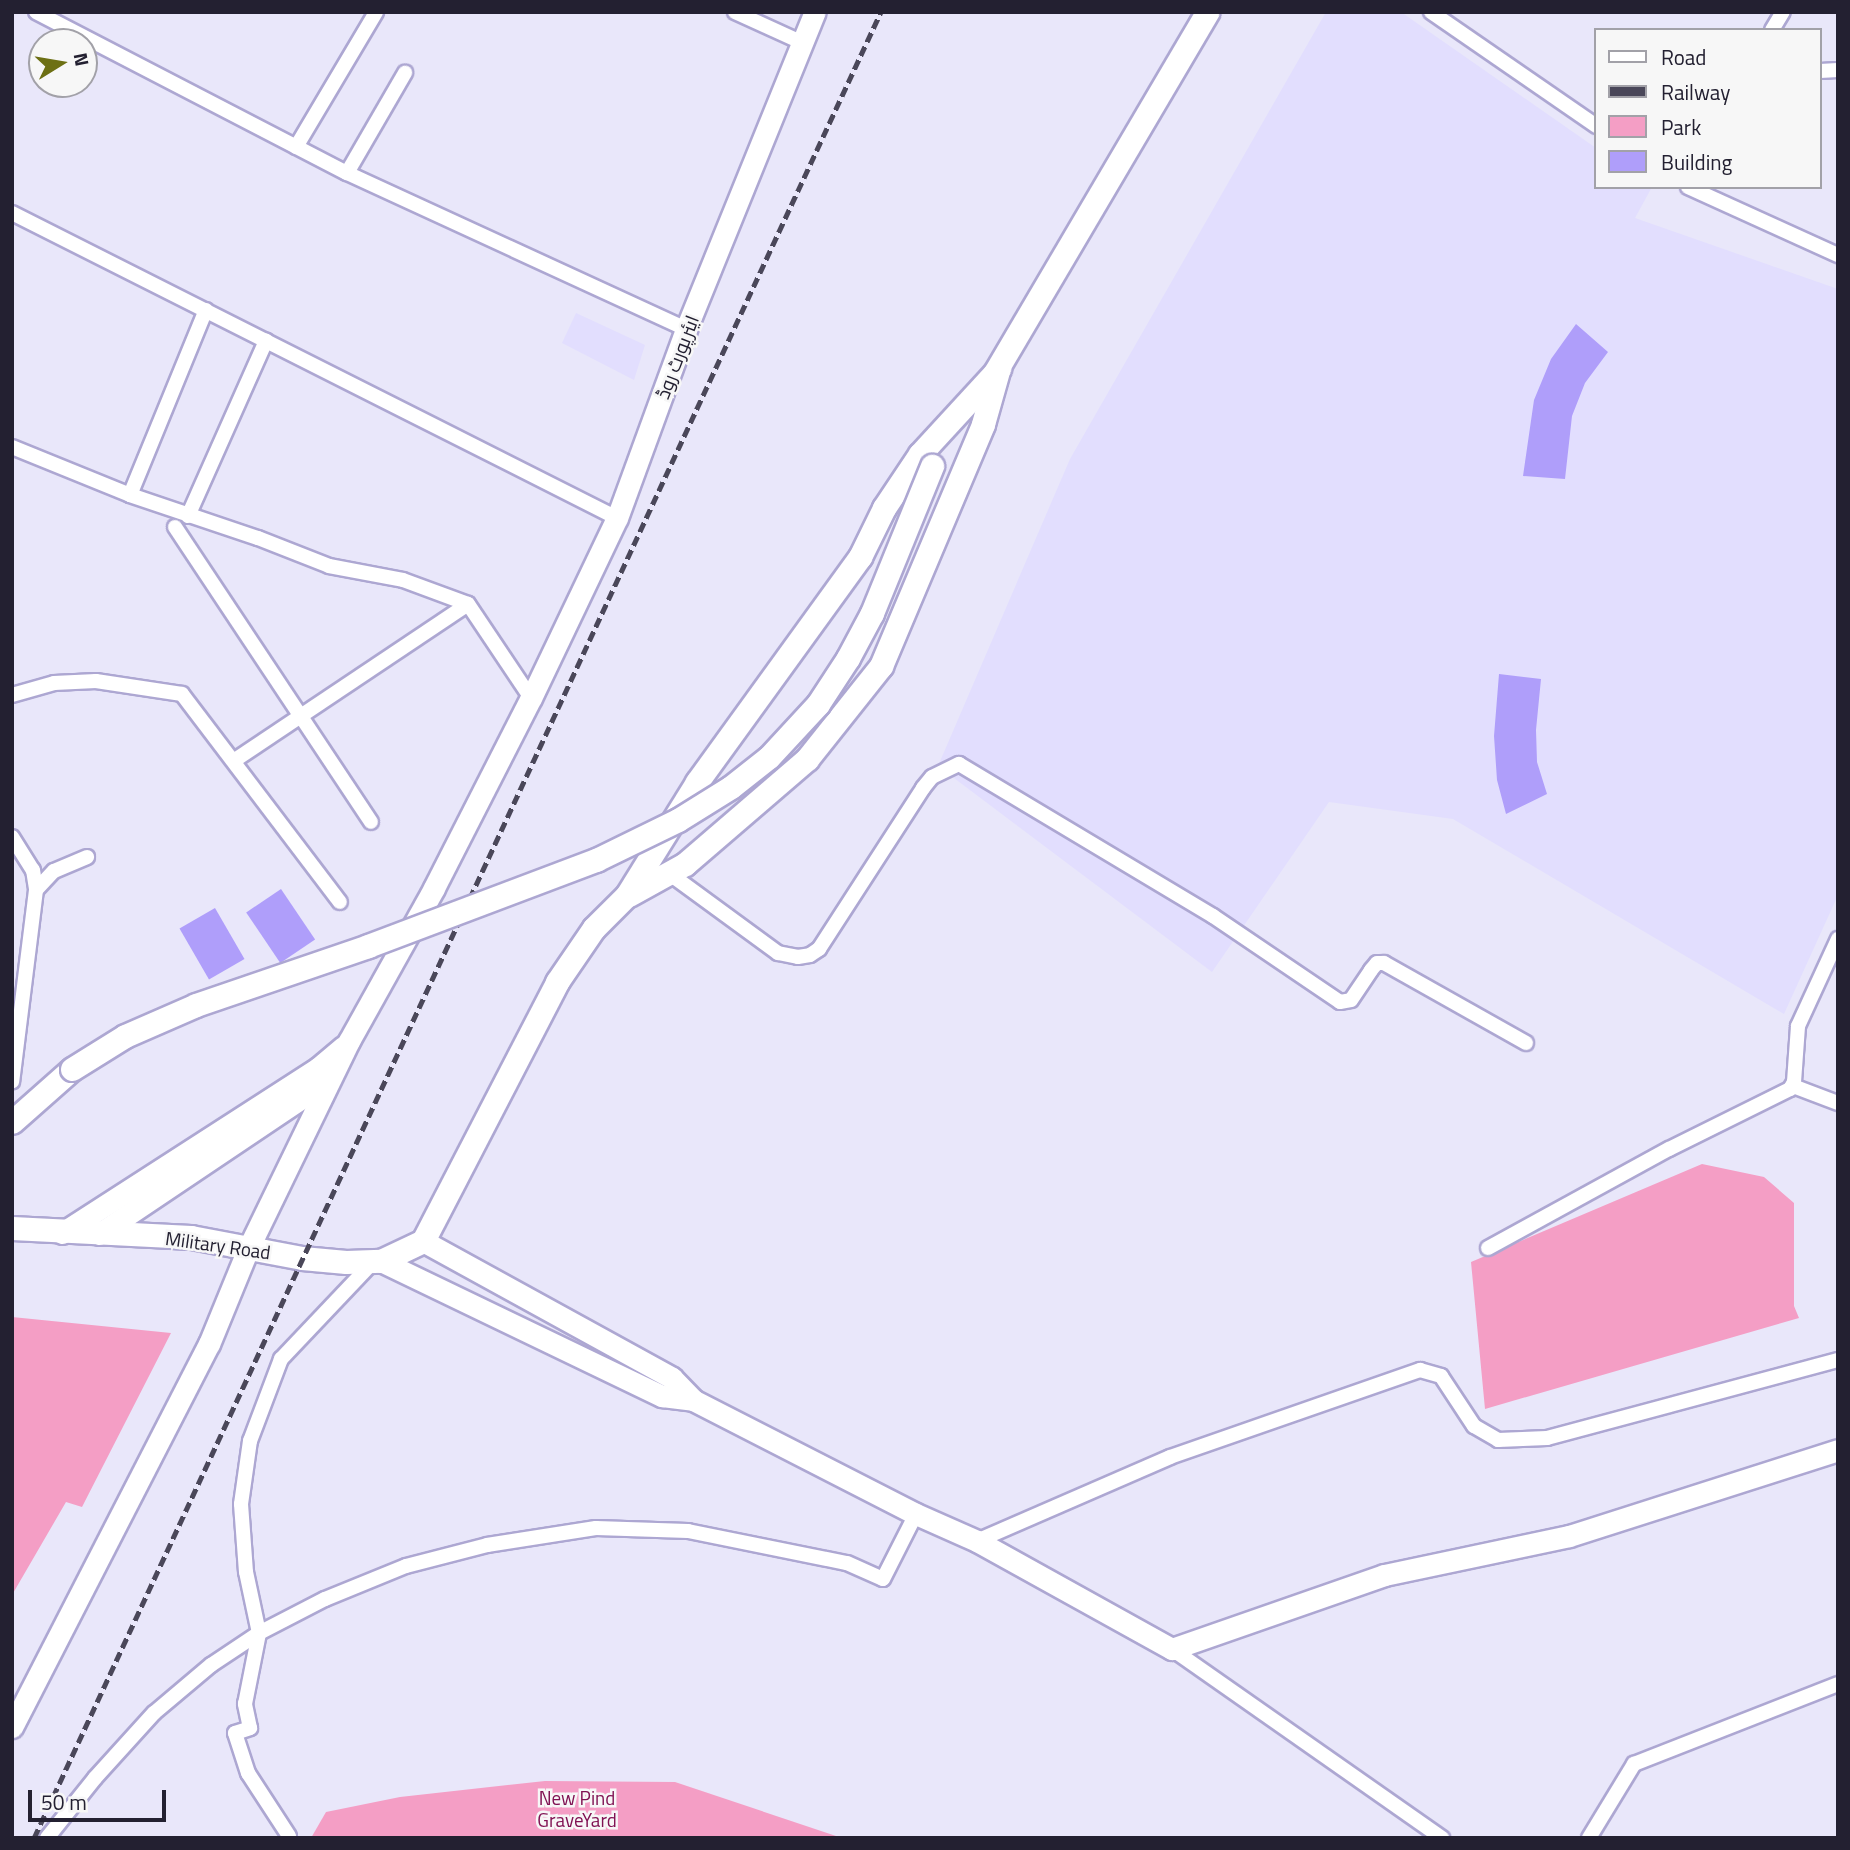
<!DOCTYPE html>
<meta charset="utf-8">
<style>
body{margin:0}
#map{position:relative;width:1850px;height:1850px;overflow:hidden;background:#e9e7fa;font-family:"Titillium Web",Cairo,sans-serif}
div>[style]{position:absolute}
.built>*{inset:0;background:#e2defe}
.green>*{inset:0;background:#f49ec5}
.building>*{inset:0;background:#af9efa;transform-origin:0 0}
.roads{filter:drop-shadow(2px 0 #ada7d2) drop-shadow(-2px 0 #ada7d2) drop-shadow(0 2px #ada7d2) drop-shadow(0 -2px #ada7d2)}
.street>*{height:14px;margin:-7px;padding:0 7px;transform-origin:7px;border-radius:7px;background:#fff}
.secondary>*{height:21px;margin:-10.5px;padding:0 10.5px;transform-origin:10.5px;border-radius:10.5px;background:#fff}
.primary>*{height:23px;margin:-11.5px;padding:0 11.5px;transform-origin:11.5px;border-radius:11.5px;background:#fff}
.rail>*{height:5px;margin-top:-2.5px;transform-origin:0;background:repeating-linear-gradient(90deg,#4a4759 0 10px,transparent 0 15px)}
.bridges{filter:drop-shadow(2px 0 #ada7d2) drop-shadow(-2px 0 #ada7d2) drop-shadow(0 2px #ada7d2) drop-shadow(0 -2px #ada7d2)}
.primary-bridge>*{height:23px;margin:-11.5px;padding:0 11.5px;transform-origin:11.5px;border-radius:11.5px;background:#fff}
span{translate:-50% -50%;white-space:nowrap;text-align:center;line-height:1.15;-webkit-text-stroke:5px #f7f7f7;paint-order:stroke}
.street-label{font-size:19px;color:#232031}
.park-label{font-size:19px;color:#801253}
.frame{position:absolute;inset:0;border:14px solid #232031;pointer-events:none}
.legend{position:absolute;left:1594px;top:28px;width:228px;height:161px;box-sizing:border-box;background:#f7f7f7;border:2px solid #a2a1a8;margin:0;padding:9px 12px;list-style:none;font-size:21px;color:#232031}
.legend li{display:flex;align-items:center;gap:14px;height:35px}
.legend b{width:35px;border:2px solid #a2a1a8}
.north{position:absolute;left:28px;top:28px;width:70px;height:70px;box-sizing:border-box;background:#f7f7f7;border:2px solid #a2a1a8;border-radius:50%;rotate:79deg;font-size:19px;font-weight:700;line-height:28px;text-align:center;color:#232031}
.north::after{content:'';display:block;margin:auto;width:24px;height:32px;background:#6d7014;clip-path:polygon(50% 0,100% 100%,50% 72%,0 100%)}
.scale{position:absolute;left:28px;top:1790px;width:138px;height:32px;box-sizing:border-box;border:4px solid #232031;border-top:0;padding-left:9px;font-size:21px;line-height:24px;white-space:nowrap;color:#232031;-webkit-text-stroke:5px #f7f7f7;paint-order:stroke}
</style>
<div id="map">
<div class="built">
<i style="clip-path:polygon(1326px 12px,1401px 12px,1596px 148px,1596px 187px,1652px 187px,1635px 218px,1838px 289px,1838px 895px,1784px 1014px,1453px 819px,1329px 802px,1212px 972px,938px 766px,1070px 459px)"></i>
<i style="clip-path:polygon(576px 313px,645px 345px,634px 380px,562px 343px)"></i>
</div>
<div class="green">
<i style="clip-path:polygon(1702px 1164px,1764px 1177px,1794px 1203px,1794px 1306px,1799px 1318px,1485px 1409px,1471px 1262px)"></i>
<i style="clip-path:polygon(12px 1317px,171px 1333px,82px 1507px,66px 1502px,12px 1595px)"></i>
<i style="clip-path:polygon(545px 1781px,675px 1782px,842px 1838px,311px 1838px,326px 1812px,400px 1797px)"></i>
</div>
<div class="building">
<i style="clip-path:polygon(1576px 324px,1608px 352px,1585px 383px,1572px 416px,1565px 479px,1523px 476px,1534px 400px,1551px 359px)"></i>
<i style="clip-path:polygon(1499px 674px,1541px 679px,1536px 730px,1537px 762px,1547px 794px,1506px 814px,1497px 780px,1494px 736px)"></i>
<i style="left:281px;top:889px;width:61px;height:42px;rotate:56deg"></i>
<i style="left:215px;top:908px;width:59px;height:41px;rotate:60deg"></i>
</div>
<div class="roads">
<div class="street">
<i style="left:36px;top:12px;width:350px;rotate:27.4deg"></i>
<i style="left:347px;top:173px;width:373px;rotate:24.7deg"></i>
<i style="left:735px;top:12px;width:75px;rotate:24.5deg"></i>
<i style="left:1431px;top:12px;width:201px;rotate:34.6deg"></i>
<i style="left:1772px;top:30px;width:21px;rotate:-59deg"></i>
<i style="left:1820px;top:71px;width:18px;rotate:-3deg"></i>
<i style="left:296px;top:147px;width:157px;rotate:-59.3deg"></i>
<i style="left:347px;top:173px;width:116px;rotate:-59.9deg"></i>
<i style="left:1688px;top:187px;width:165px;rotate:24.4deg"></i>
<i style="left:12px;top:213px;width:678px;rotate:26.75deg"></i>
<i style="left:12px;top:447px;width:127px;rotate:22.1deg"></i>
<i style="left:130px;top:495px;width:135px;rotate:18.6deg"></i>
<i style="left:258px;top:538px;width:76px;rotate:21.5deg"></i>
<i style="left:329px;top:566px;width:75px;rotate:10.7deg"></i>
<i style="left:403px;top:580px;width:69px;rotate:20.3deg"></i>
<i style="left:468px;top:604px;width:113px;rotate:56.2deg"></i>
<i style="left:130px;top:495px;width:200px;rotate:-67.7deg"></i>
<i style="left:188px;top:516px;width:192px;rotate:-66deg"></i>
<i style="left:175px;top:527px;width:354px;rotate:56.4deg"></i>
<i style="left:12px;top:695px;width:44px;rotate:-15.9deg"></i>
<i style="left:54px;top:683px;width:42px;rotate:-2.7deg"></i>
<i style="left:96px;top:681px;width:87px;rotate:8.6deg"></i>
<i style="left:182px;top:694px;width:261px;rotate:52.8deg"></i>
<i style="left:235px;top:760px;width:280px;rotate:-33.8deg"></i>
<i style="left:12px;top:837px;width:39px;rotate:58deg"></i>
<i style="left:33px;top:870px;width:20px;rotate:81deg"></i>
<i style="left:36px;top:890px;width:193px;rotate:97.1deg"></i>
<i style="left:670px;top:874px;width:134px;rotate:36.2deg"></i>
<i style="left:778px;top:953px;width:20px;rotate:11deg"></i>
<i style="left:798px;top:957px;width:12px;rotate:-9deg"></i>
<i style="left:810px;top:955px;width:11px;rotate:-34deg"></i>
<i style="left:819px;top:949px;width:192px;rotate:-57.1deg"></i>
<i style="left:923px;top:788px;width:14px;rotate:-51deg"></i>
<i style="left:932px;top:777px;width:30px;rotate:-26deg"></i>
<i style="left:959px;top:764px;width:296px;rotate:30.9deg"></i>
<i style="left:1213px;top:916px;width:153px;rotate:34.1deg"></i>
<i style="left:1340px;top:1002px;width:11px;rotate:-10deg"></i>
<i style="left:1351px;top:1000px;width:36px;rotate:-56deg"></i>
<i style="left:1371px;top:970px;width:9px;rotate:-49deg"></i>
<i style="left:1377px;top:963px;width:7px"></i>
<i style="left:1384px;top:963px;width:163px;rotate:29.4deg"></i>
<i style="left:36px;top:890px;width:26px;rotate:-47deg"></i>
<i style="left:54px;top:871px;width:36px;rotate:-23deg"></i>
<i style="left:1793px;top:1086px;width:48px;rotate:20.7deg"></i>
<i style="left:1488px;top:1248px;width:206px;rotate:-28.7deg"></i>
<i style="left:1669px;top:1149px;width:135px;rotate:-26.4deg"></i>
<i style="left:1790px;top:1089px;width:8px;rotate:-60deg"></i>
<i style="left:1794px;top:1082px;width:56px;rotate:-85.9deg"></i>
<i style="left:1798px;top:1026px;width:96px;rotate:-65.3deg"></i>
<i style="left:977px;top:1541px;width:210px;rotate:-23.5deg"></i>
<i style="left:1170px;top:1457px;width:265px;rotate:-19.2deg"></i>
<i style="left:1420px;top:1370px;width:22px;rotate:16deg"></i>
<i style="left:1441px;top:1376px;width:60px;rotate:56.6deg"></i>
<i style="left:1474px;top:1426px;width:28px;rotate:30deg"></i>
<i style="left:1498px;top:1440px;width:49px;rotate:-2.3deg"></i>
<i style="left:1547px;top:1438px;width:301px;rotate:-15deg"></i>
<i style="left:1172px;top:1649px;width:330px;rotate:35deg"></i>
<i style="left:289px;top:1836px;width:75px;rotate:-123.1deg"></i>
<i style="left:248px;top:1773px;width:42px;rotate:-108deg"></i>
<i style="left:235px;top:1733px;width:16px;rotate:-18deg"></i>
<i style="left:250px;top:1728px;width:25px;rotate:-102deg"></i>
<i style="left:245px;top:1704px;width:72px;rotate:-78.8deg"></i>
<i style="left:259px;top:1633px;width:62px;rotate:-102deg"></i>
<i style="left:246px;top:1572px;width:68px;rotate:-94.2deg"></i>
<i style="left:241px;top:1504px;width:64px;rotate:-81.9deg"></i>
<i style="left:250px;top:1441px;width:88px;rotate:-69.3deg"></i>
<i style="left:281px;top:1359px;width:132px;rotate:-46.5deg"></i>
<i style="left:47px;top:1838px;width:77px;rotate:-51.3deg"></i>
<i style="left:95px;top:1778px;width:88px;rotate:-47.8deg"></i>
<i style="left:154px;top:1713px;width:75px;rotate:-40.1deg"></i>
<i style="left:211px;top:1665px;width:58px;rotate:-33.7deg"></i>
<i style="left:259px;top:1633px;width:74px;rotate:-27.3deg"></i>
<i style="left:325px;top:1599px;width:87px;rotate:-22.2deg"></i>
<i style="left:406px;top:1566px;width:84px;rotate:-14.5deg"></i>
<i style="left:487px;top:1545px;width:110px;rotate:-8.9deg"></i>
<i style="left:596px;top:1528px;width:92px;rotate:1.9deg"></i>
<i style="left:688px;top:1531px;width:162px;rotate:11.4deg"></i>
<i style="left:847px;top:1563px;width:39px;rotate:24deg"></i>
<i style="left:883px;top:1579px;width:73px;rotate:-63.1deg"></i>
<i style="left:1589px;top:1838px;width:87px;rotate:-58.7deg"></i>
<i style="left:1634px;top:1764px;width:219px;rotate:-21.4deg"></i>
</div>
<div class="secondary">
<i style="left:62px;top:1233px;width:305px;rotate:-32.8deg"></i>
<i style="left:318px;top:1068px;width:33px;rotate:-40deg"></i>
<i style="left:99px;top:1234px;width:278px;rotate:-33.9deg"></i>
<i style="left:423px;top:1241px;width:284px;rotate:28.8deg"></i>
<i style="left:672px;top:1378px;width:30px;rotate:46deg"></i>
<i style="left:693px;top:1400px;width:250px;rotate:27.1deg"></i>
<i style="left:916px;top:1514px;width:67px;rotate:23.9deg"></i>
<i style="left:977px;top:1541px;width:223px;rotate:29deg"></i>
<i style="left:1172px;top:1649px;width:225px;rotate:-19.2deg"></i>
<i style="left:1384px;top:1575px;width:189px;rotate:-11.9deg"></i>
<i style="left:1569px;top:1536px;width:282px;rotate:-17.7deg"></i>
<i style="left:381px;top:1261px;width:312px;rotate:25.7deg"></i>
<i style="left:662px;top:1396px;width:31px;rotate:7deg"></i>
<i style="left:12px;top:1727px;width:431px;rotate:-62.8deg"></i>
<i style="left:209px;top:1344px;width:103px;rotate:-67.7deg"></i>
<i style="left:248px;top:1249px;width:231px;rotate:-64.1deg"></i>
<i style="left:349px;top:1041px;width:175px;rotate:-60.9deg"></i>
<i style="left:434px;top:888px;width:213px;rotate:-63deg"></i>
<i style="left:531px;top:698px;width:199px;rotate:-64.5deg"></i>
<i style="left:617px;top:518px;width:201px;rotate:-69.9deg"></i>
<i style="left:686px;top:329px;width:342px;rotate:-67.9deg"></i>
</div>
<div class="primary">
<i style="left:990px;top:381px;width:428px;rotate:-59.5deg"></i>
<i style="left:629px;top:895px;width:64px;rotate:-29deg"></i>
<i style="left:685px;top:864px;width:161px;rotate:-40.7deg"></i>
<i style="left:807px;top:759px;width:119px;rotate:-51.5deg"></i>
<i style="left:881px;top:666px;width:263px;rotate:-67.1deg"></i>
<i style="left:983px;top:424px;width:55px;rotate:-74.2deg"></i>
<i style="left:12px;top:1122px;width:80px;rotate:-41.5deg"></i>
<i style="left:12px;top:1228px;width:179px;rotate:2.9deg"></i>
<i style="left:191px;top:1237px;width:113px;rotate:10.7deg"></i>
<i style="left:302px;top:1258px;width:44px;rotate:5.2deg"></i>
<i style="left:346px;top:1262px;width:35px;rotate:-2deg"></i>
<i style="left:381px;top:1261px;width:47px;rotate:-25.5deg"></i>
<i style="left:423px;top:1241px;width:292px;rotate:-62.6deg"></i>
<i style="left:557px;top:982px;width:65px;rotate:-55.6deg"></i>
<i style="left:594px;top:928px;width:47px;rotate:-45deg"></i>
<i style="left:627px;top:895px;width:133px;rotate:-58.2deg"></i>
<i style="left:697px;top:782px;width:278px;rotate:-54.1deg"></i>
<i style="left:860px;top:557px;width:55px;rotate:-63.9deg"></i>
<i style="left:884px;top:508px;width:65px;rotate:-56.3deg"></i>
<i style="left:920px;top:454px;width:117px;rotate:-47.4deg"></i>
</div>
</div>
<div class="rail">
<i style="left:34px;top:1838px;width:2013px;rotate:-65.12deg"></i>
</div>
<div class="bridges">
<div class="primary-bridge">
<i style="left:72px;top:1069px;width:62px;rotate:-31.9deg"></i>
<i style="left:125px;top:1036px;width:77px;rotate:-23.6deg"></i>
<i style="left:196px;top:1005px;width:182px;rotate:-18.9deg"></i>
<i style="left:368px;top:946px;width:244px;rotate:-20.7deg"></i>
<i style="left:596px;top:860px;width:91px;rotate:-26deg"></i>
<i style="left:678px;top:820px;width:62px;rotate:-31.9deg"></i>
<i style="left:731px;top:787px;width:48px;rotate:-38.3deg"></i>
<i style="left:769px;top:757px;width:72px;rotate:-47.2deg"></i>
<i style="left:818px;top:704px;width:55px;rotate:-56.9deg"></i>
<i style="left:848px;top:658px;width:51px;rotate:-61.9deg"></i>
<i style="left:872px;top:613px;width:159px;rotate:-67.8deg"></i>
</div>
</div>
<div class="street-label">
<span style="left:677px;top:357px;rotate:-69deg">ایئرپورٹ روڈ</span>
<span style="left:218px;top:1245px;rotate:8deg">Military Road</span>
</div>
<div class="park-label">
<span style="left:577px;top:1809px">New Pind<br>GraveYard</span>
</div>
<div class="frame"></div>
<ul class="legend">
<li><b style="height:9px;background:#fff"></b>Road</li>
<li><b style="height:9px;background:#4a4759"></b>Railway</li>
<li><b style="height:19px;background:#f49ec5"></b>Park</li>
<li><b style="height:19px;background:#af9efa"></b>Building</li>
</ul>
<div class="north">N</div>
<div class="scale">50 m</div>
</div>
